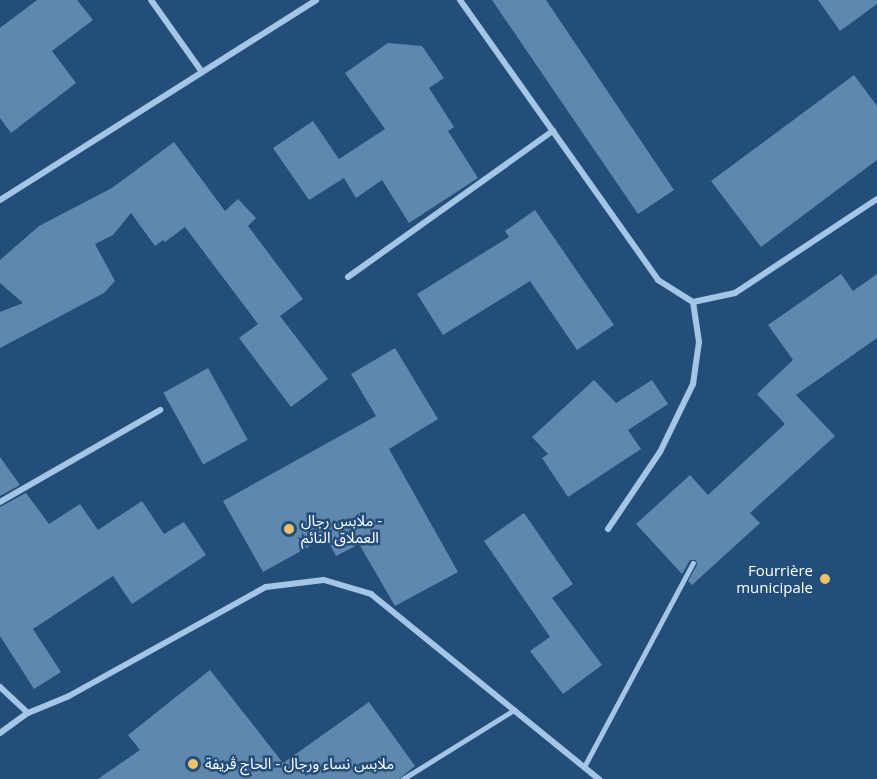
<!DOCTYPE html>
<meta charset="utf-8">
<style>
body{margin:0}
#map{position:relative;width:877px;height:779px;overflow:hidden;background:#234e79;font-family:"Open Sans","Noto Sans Arabic",sans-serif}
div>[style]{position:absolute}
.building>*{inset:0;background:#6087ad;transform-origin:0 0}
.service>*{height:4.5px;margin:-2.25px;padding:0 2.25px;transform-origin:2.25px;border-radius:2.25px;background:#a4c5e4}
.minor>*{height:6px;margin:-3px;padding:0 3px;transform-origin:3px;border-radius:3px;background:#a4c5e4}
.dots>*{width:16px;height:16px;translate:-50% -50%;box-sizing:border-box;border:3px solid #234e79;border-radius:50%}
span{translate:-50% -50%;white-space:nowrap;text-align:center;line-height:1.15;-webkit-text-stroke:5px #234e79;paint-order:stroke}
.poi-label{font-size:15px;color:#fff}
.left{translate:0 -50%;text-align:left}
.right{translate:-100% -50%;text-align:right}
</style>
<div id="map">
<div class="building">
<i style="clip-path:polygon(37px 0,77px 0,93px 20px,52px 51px,76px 83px,11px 133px,0 118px,0 28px)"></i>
<i style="clip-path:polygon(492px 0,546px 0,674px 190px,638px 214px)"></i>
<i style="clip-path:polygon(818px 0,877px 0,877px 4px,840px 31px)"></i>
<i style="clip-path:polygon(388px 43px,422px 46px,444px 78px,429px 88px,454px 127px,448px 131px,478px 178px,409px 223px,382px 180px,356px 198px,344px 178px,309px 200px,273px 148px,313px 121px,339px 159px,385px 129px,345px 73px)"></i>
<i style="clip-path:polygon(854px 75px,877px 106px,877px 160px,761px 247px,711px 181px)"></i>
<i style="clip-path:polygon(174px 142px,225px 211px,238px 199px,256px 218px,248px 226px,303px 299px,280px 316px,328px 379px,291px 407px,239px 338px,258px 324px,185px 227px,165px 242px,163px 240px,155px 246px,131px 213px,113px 235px,95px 244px,115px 281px,104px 293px,0 348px,0 312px,23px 303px,0 283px,0 260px,39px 226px,112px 188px)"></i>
<i style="clip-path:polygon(535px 210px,614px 325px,577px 350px,530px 281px,443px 335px,417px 294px,509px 237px,505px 231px)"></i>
<i style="clip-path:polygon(841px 274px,853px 291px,877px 274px,877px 338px,796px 395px,835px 436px,750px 513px,760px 523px,692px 585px,688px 581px,697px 565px,696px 560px,690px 560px,682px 574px,636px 524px,690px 475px,708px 495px,785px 424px,757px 394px,793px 360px,768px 325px)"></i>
<i style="clip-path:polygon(395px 348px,438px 419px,389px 449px,458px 572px,395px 606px,359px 544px,336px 556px,326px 537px,263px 572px,223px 501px,376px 416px,351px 374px)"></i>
<i style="left:208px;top:368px;width:82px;height:51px;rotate:61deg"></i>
<i style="clip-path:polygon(594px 380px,616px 403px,652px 380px,668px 404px,628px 430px,641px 449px,568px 497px,542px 458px,548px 454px,532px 437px)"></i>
<i style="clip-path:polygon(0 457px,20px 485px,0 496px)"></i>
<i style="clip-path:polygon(26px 493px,49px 524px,80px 504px,98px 530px,142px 501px,164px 534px,184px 522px,206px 555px,132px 604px,113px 576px,33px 629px,61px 672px,34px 689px,0 636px,0 507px)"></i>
<i style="clip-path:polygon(524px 513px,573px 584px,552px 598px,602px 665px,563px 694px,530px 651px,550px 637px,484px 541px)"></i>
<i style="clip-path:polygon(210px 670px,283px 763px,369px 702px,415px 766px,399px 779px,98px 779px,140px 750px,128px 735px)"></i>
</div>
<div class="service">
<i style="left:584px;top:767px;width:231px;rotate:-61.9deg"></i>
<i style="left:403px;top:779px;width:131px;rotate:-31.9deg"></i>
</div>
<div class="minor">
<i style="left:151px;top:0;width:88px;rotate:54.7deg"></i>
<i style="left:460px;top:0;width:343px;rotate:54.7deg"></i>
<i style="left:658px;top:280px;width:41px;rotate:32.2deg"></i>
<i style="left:693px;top:302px;width:43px;rotate:-12.1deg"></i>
<i style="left:735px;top:293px;width:170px;rotate:-33.5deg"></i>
<i style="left:0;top:200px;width:374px;rotate:-32.3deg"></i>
<i style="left:348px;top:277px;width:252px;rotate:-35.5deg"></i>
<i style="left:0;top:502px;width:185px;rotate:-29.9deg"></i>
<i style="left:608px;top:529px;width:93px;rotate:-56deg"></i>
<i style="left:660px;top:452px;width:76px;rotate:-64.1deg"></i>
<i style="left:693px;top:384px;width:42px;rotate:-81.9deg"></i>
<i style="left:699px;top:342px;width:40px;rotate:-98.5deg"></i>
<i style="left:0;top:687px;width:38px;rotate:43deg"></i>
<i style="left:28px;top:713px;width:44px;rotate:-22.5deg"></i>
<i style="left:69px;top:696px;width:225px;rotate:-29deg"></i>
<i style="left:266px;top:587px;width:58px;rotate:-6.9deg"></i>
<i style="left:324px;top:580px;width:49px;rotate:16.6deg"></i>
<i style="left:371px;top:594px;width:294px;rotate:39.1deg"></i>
<i style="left:0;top:733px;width:34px;rotate:-36deg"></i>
</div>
<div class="dots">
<i style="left:289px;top:529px;background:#efc067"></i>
<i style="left:825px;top:579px;background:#efc067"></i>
<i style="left:193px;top:764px;background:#efc067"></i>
</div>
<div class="poi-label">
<span class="left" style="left:301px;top:529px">ملابس رجال -<br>العملاق النائم</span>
<span class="right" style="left:813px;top:579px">Fourrière<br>municipale</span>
<span class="left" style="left:205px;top:764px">ملابس نساء ورجال - الحاج ڨريفة</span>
</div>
</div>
